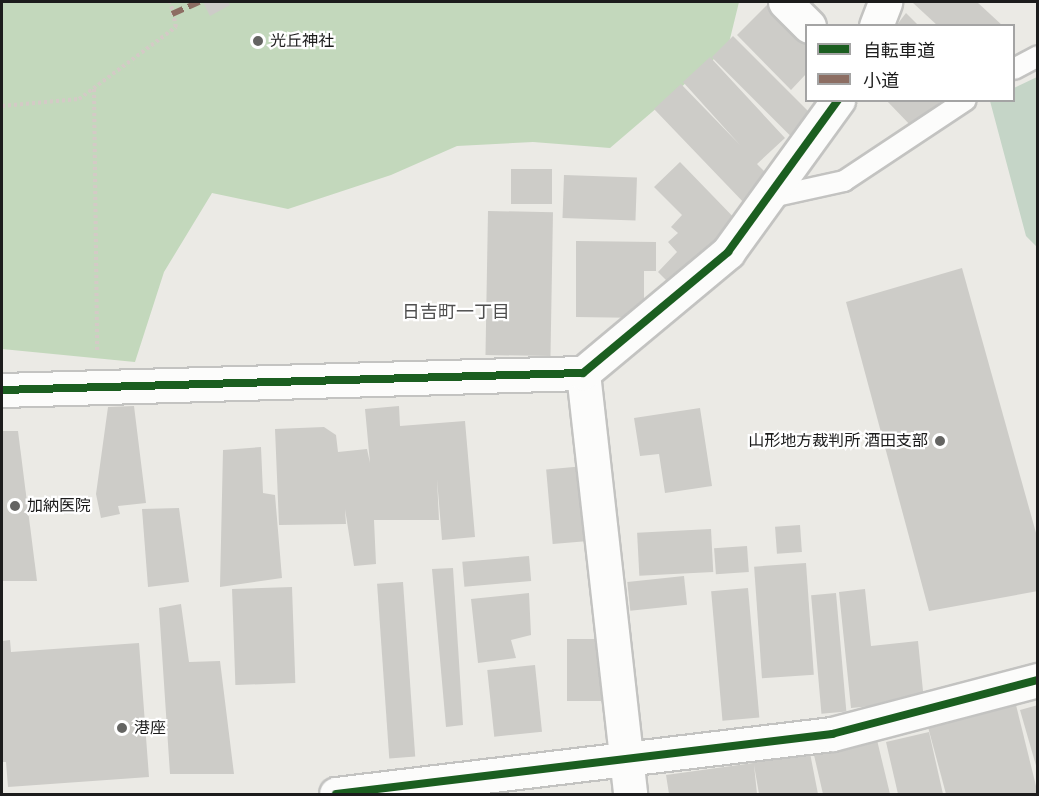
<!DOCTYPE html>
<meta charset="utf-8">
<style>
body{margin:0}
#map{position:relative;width:1039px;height:796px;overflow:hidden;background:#ebeae5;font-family:"Roboto Condensed","Noto Sans JP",sans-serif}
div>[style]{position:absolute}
.forest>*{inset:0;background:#c3d8bc}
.cemetery>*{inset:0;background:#c5d5c7}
.building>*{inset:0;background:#cdccc8;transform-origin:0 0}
.path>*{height:4px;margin-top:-2px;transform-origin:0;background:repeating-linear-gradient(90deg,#d4cac6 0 3px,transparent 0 6px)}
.roads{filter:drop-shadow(2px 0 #c3c3c1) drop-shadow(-2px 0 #c3c3c1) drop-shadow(0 2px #c3c3c1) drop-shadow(0 -2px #c3c3c1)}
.service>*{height:20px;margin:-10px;padding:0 10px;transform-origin:10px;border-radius:10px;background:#fcfcfb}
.minor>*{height:33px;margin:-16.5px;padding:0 16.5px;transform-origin:16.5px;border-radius:16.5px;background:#fcfcfb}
.quiet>*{height:6px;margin-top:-3px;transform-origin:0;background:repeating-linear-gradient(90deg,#8d6e63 0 12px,transparent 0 18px)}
.cycleway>*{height:8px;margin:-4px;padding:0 4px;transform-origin:4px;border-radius:4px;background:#1b5e20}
.dots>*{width:16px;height:16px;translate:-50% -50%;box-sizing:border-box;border:3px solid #fff;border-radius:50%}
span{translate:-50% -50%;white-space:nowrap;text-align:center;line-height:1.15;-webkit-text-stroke:4.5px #fff;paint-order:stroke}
.poi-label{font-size:16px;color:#1c1c1c}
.left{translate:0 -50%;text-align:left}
.right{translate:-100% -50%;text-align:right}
.neighbourhood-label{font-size:18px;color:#4f4f4f}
.frame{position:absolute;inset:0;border:3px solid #1c1c1c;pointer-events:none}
.legend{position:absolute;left:805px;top:24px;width:210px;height:78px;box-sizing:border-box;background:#fff;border:2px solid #a4a4a4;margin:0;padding:8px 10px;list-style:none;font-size:18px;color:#1c1c1c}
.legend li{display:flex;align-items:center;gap:12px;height:30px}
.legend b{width:30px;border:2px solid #a4a4a4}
</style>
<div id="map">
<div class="forest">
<i style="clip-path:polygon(2px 2px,739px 2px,728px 47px,610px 148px,533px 142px,457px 146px,391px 175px,288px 209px,212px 193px,164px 272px,135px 362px,2px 349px)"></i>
</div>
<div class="cemetery">
<i style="clip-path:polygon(1037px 77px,1037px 247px,1026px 236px,990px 101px,1014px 100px,1014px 88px)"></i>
</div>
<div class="building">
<i style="clip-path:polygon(203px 2px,228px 2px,230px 5px,210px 16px)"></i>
<i style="clip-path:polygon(770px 2px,806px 30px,806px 74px,791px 90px,737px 35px)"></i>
<i style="clip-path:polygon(912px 2px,977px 2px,1003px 26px,938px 26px)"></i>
<i style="clip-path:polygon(906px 13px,919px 26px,896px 26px)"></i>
<i style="left:733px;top:36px;width:111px;height:30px;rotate:45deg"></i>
<i style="clip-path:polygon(710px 57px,785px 138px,757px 164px,773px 180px,747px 206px,654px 109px,681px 84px,740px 145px,683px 82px)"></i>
<i style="clip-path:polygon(886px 100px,942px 100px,914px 129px)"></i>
<i style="clip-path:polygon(680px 162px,743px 227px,678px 292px,658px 272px,677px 252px,668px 242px,678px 233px,671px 227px,682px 215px,654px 187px)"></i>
<i style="left:511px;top:169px;width:41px;height:35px"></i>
<i style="left:564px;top:175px;width:73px;height:43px;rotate:2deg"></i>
<i style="left:488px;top:211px;width:65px;height:144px;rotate:1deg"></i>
<i style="clip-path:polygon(576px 241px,656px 242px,656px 271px,644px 271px,644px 318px,576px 317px)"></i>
<i style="clip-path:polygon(962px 268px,1038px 540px,1038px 591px,929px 611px,846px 302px)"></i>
<i style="clip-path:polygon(134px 406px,146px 503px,118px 506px,120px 514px,101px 518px,96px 494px,108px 407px)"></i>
<i style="clip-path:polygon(399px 406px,400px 426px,465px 421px,475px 537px,442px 540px,437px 479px,439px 520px,374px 520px,376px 564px,354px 566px,345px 509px,346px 524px,279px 525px,275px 429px,324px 427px,336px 435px,338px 452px,367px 449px,370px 463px,365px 409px)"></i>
<i style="clip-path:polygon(700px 408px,712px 486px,665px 493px,659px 454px,640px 456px,634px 418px)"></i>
<i style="clip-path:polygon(2px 431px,18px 431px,37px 581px,2px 581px)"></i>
<i style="clip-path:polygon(261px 447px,263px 493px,275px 495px,282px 578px,220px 587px,223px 450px)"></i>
<i style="left:585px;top:466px;width:75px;height:39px;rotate:85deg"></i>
<i style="clip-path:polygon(179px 508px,189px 582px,148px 587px,142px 509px)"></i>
<i style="left:800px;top:525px;width:27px;height:25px;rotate:86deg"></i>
<i style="left:711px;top:529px;width:43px;height:74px;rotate:87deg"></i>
<i style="left:747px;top:546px;width:26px;height:33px;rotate:86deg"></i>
<i style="left:529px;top:556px;width:25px;height:67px;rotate:85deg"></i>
<i style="left:806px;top:563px;width:112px;height:52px;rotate:86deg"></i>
<i style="clip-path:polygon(453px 568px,463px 725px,446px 727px,432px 569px)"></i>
<i style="left:684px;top:576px;width:29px;height:57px;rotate:84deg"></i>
<i style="left:403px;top:582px;width:175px;height:26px;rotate:86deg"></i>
<i style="left:292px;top:587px;width:96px;height:60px;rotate:88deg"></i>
<i style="left:748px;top:588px;width:130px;height:37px;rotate:85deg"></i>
<i style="clip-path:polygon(865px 589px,871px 646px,918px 641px,924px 701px,851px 708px,839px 592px)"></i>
<i style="clip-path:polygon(529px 593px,531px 635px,511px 640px,516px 658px,478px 663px,471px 599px)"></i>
<i style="left:836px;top:593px;width:119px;height:25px;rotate:85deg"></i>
<i style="clip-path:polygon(181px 604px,189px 662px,220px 661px,234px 774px,170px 774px,159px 608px)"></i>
<i style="left:567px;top:639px;width:34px;height:62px"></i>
<i style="clip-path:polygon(10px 640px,11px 652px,139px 643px,149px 777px,8px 787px,6px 762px,2px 762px,2px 641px)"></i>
<i style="left:535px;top:665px;width:67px;height:48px;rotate:84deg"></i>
<i style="clip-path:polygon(1016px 705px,1038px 794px,946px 794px,928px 727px)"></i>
<i style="clip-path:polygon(1038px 705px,1038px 769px,1037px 769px,1020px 710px)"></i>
<i style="clip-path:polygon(929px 732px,943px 794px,898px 794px,886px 742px)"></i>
<i style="clip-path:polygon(877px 740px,890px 794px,823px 794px,814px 755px)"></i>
<i style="clip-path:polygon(809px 748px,818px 794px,759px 794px,754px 765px,757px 794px,669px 794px,666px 775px,753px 763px,752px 758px)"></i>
</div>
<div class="path">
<i style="left:94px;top:89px;width:263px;rotate:89.3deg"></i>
<i style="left:2px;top:106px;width:77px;rotate:-5.2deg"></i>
<i style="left:79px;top:99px;width:121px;rotate:-36.6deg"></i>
<i style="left:176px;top:27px;width:26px;rotate:-103deg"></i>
</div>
<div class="roads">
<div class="service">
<i style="left:1014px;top:69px;width:27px;rotate:-28deg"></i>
<i style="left:767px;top:198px;width:79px;rotate:-12.4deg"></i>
<i style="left:844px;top:181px;width:146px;rotate:-33.6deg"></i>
</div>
<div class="minor">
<i style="left:785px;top:2px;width:34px;rotate:45deg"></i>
<i style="left:876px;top:26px;width:26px;rotate:-69deg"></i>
<i style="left:583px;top:373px;width:424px;rotate:83.6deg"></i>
<i style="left:2px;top:390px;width:581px;rotate:-1.68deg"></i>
<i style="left:583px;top:373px;width:189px;rotate:-39.8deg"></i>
<i style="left:728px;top:252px;width:188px;rotate:-54.1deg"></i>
<i style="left:336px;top:794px;width:500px;rotate:-6.9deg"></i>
<i style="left:832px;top:734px;width:213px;rotate:-14.7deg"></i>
</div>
</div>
<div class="quiet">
<i style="left:172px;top:14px;width:30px;rotate:-24deg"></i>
</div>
<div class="cycleway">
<i style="left:2px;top:390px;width:581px;rotate:-1.68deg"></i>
<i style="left:583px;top:373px;width:189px;rotate:-39.8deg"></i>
<i style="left:728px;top:252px;width:188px;rotate:-54.1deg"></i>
<i style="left:336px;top:794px;width:500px;rotate:-6.9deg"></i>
<i style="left:832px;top:734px;width:213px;rotate:-14.7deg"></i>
</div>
<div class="dots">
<i style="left:258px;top:41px;background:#646462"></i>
<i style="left:940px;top:441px;background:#646462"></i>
<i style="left:15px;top:506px;background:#646462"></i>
<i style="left:122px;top:728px;background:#646462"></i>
</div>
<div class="poi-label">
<span class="left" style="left:270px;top:41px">光丘神社</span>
<span class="right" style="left:928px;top:441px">山形地方裁判所 酒田支部</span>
<span class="left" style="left:27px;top:506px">加納医院</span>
<span class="left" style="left:134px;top:728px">港座</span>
</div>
<div class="neighbourhood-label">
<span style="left:456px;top:312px">日吉町一丁目</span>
</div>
<div class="frame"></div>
<ul class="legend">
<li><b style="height:8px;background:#1b5e20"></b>自転車道</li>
<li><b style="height:8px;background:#8d6e63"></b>小道</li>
</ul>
</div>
